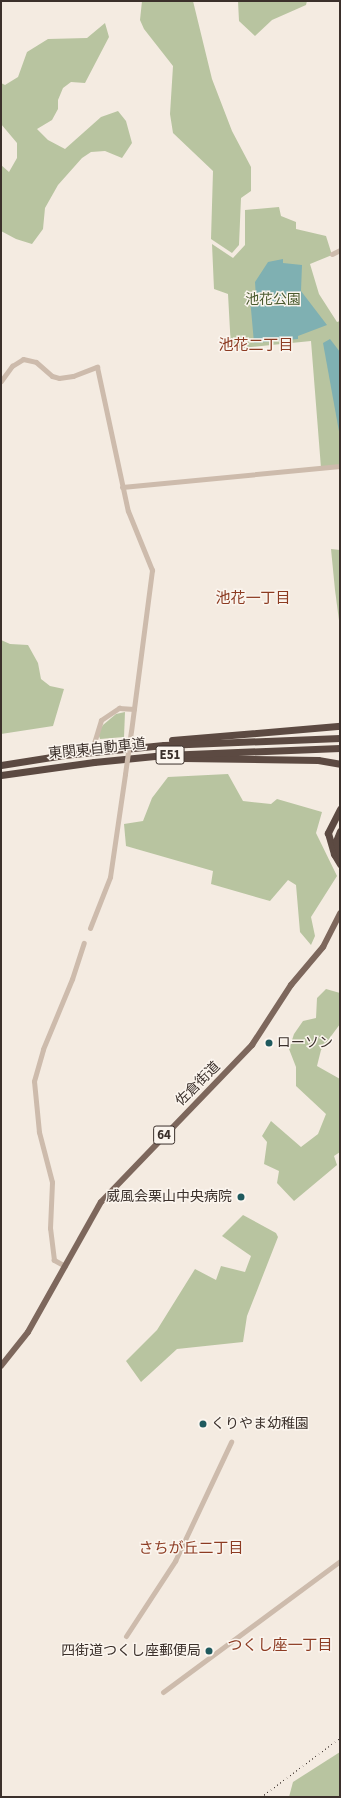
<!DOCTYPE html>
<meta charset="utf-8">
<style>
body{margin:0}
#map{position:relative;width:341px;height:1798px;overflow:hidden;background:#f4ebe1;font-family:"Source Sans 3","Noto Sans JP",sans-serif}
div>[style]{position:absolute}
.green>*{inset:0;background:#b8c4a0}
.water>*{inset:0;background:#7fb0b2}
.minor>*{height:5px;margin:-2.5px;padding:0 2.5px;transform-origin:2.5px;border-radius:2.5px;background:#cdbbac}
.major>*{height:6px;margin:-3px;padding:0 3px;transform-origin:3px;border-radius:3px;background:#7d675c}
.highway>*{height:7px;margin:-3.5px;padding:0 3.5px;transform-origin:3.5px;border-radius:3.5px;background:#5c4a42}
.rail>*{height:1px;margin-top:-0.5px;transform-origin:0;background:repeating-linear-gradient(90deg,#3b302b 0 1px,transparent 0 4px)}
.minor-bridge>*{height:5px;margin:-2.5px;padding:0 2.5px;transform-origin:2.5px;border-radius:2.5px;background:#cdbbac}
.dots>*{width:11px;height:11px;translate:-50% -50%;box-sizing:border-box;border:2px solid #fbf5ee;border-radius:50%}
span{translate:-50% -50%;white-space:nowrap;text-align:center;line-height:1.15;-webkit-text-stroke:3px #fbf5ee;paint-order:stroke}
.shield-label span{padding:1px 3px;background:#fbf5ee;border:1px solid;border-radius:3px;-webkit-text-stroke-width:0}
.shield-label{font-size:13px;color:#3b302b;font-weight:700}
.park-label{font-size:14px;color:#4a5a2e}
.street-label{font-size:14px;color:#3b302b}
.poi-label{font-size:14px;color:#3b302b}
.left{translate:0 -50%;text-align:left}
.right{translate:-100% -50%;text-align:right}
.neighbourhood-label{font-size:15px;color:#8c3b22}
.frame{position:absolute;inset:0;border:2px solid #3b302b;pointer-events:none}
</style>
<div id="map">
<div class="green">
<i style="clip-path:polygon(142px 1px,193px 1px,212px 79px,232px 131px,251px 167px,251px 191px,241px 198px,239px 245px,232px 253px,211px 239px,213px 171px,173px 133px,170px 114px,173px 66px,144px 29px,140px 20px)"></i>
<i style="clip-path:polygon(238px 1px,307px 1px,306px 5px,272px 20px,255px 36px,239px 21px)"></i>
<i style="clip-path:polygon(105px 23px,109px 37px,85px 83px,71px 82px,63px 88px,58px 100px,58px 109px,52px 120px,37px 129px,48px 140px,65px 149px,101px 117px,118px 111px,126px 121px,132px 143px,122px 158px,105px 151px,91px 152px,82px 158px,58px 185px,45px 208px,43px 229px,32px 244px,16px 239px,1px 231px,1px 165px,9px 172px,17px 158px,17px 143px,1px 124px,1px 83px,5px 85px,18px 77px,27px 52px,48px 39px,87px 38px)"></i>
<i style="clip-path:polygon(279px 207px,281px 216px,296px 222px,296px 229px,326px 236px,332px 255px,310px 264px,319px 294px,337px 322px,340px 321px,340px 466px,321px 468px,311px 341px,231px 349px,228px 294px,214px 289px,212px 244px,233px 258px,245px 245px,245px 210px)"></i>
<i style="clip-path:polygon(331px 549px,340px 550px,340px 628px,335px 590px)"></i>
<i style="clip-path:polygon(1px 640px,10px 644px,28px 645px,38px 663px,41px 679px,50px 686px,64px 689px,53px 726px,1px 734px)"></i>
<i style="clip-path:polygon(125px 712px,124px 737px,100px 739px,98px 733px,103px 725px,116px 714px)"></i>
<i style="clip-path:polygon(228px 774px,243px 801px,271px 804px,277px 799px,322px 812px,316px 833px,337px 876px,311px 917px,315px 936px,311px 945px,300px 932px,296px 885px,288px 880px,270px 901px,211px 884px,213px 871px,126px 846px,124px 824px,143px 821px,152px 798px,168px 777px)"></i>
<i style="clip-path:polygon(326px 989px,340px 993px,340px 1024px,321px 1050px,317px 1066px,340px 1079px,340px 1152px,334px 1156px,337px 1165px,294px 1201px,277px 1183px,279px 1171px,264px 1164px,267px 1142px,262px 1136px,271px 1121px,301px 1147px,318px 1134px,326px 1114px,296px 1086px,296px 1067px,289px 1049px,294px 1034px,303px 1021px,316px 1018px,317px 998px)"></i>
<i style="clip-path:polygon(243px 1215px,276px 1233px,278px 1237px,247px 1316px,243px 1342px,177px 1349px,141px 1382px,126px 1361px,157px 1330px,195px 1269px,216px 1280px,221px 1266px,245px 1272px,251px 1256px,222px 1236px)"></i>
<i style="clip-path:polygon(340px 1752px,340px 1797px,289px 1797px,293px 1782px)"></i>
</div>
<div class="water">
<i style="clip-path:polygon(283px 259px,283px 263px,302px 265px,301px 291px,327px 325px,298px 336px,298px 339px,254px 343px,250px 298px,256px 298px,255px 282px,268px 262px)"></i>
<i style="clip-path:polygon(330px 339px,340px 352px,340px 437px,323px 343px)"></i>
</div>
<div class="minor">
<i style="left:332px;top:254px;width:9px;rotate:-27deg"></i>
<i style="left:1px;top:381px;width:19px;rotate:-54deg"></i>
<i style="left:12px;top:366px;width:13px;rotate:-32deg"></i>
<i style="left:23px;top:359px;width:13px;rotate:13deg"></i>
<i style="left:36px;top:362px;width:21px;rotate:41deg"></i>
<i style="left:52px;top:376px;width:7px;rotate:16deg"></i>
<i style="left:59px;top:378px;width:14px;rotate:-8deg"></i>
<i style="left:73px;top:376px;width:26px;rotate:-21deg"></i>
<i style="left:97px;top:367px;width:147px;rotate:77.9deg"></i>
<i style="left:128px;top:511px;width:64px;rotate:67.9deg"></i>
<i style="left:152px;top:570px;width:162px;rotate:97.4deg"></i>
<i style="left:122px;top:487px;width:219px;rotate:-5.5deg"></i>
<i style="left:94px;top:743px;width:24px;rotate:-73deg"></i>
<i style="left:101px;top:720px;width:22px;rotate:-34deg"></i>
<i style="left:119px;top:708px;width:15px;rotate:4deg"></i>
<i style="left:90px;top:928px;width:55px;rotate:-68.6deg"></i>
<i style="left:110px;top:877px;width:104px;rotate:-81.7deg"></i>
<i style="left:65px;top:1266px;width:13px;rotate:-151deg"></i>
<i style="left:54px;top:1260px;width:32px;rotate:-97deg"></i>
<i style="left:50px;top:1228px;width:46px;rotate:-87.5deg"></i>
<i style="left:52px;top:1182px;width:52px;rotate:-104.6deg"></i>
<i style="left:39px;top:1132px;width:51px;rotate:-95.6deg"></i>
<i style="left:34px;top:1081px;width:33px;rotate:-74deg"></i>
<i style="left:43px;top:1049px;width:76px;rotate:-67.5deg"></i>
<i style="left:72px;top:979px;width:38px;rotate:-72deg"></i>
<i style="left:126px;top:1636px;width:90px;rotate:-56.8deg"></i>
<i style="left:175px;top:1561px;width:132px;rotate:-64.8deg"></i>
<i style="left:163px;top:1692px;width:220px;rotate:-36.5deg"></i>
</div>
<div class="major">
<i style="left:1px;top:1366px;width:43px;rotate:-51.5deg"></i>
<i style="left:28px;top:1332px;width:149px;rotate:-60.7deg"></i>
<i style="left:101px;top:1202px;width:218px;rotate:-46.1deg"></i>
<i style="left:252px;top:1045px;width:72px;rotate:-57deg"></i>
<i style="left:291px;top:985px;width:50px;rotate:-49.9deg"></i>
<i style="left:323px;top:947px;width:38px;rotate:-63deg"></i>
</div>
<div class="highway">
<i style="left:172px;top:740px;width:169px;rotate:-4.8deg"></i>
<i style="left:183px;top:758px;width:135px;rotate:0.8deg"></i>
<i style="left:318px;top:760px;width:22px;rotate:10deg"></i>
<i style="left:1px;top:765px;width:64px;rotate:-9deg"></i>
<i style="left:64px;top:755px;width:100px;rotate:-5.7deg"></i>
<i style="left:164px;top:745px;width:176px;rotate:-2.3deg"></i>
<i style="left:1px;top:775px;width:94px;rotate:-8deg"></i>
<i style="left:94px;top:762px;width:71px;rotate:-5.6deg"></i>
<i style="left:165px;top:755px;width:175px;rotate:-2.3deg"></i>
<i style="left:340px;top:809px;width:27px;rotate:117deg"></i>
<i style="left:328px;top:833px;width:22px;rotate:74deg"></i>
<i style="left:334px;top:854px;width:12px;rotate:59deg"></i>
<i style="left:340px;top:831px;width:11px;rotate:112deg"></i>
<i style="left:336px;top:841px;width:15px;rotate:74deg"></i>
</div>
<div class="rail">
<i style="left:261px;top:1797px;width:99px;rotate:-36.8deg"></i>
</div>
<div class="minor-bridge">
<i style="left:125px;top:774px;width:43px;rotate:-82.1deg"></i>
</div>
<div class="dots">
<i style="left:269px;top:1043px;background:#1f5a5e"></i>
<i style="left:241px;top:1197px;background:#1f5a5e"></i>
<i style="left:203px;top:1424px;background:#1f5a5e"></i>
<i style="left:209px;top:1651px;background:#1f5a5e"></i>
</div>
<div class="shield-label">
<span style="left:170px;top:755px">E51</span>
<span style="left:164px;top:1135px">64</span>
</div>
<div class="park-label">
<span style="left:273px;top:300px">池花公園</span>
</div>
<div class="street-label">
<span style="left:97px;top:749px;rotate:-6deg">東関東自動車道</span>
<span style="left:198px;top:1084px;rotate:-45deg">佐倉街道</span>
</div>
<div class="poi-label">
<span class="left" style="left:277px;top:1043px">ローソン</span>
<span class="right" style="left:232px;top:1197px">威風会栗山中央病院</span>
<span class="left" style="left:211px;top:1424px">くりやま幼稚園</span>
<span class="right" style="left:201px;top:1651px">四街道つくし座郵便局</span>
</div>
<div class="neighbourhood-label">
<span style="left:256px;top:346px">池花二丁目</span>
<span style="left:253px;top:599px">池花一丁目</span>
<span style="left:191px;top:1549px">さちが丘二丁目</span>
<span style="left:280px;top:1646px">つくし座一丁目</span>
</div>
<div class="frame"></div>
</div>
